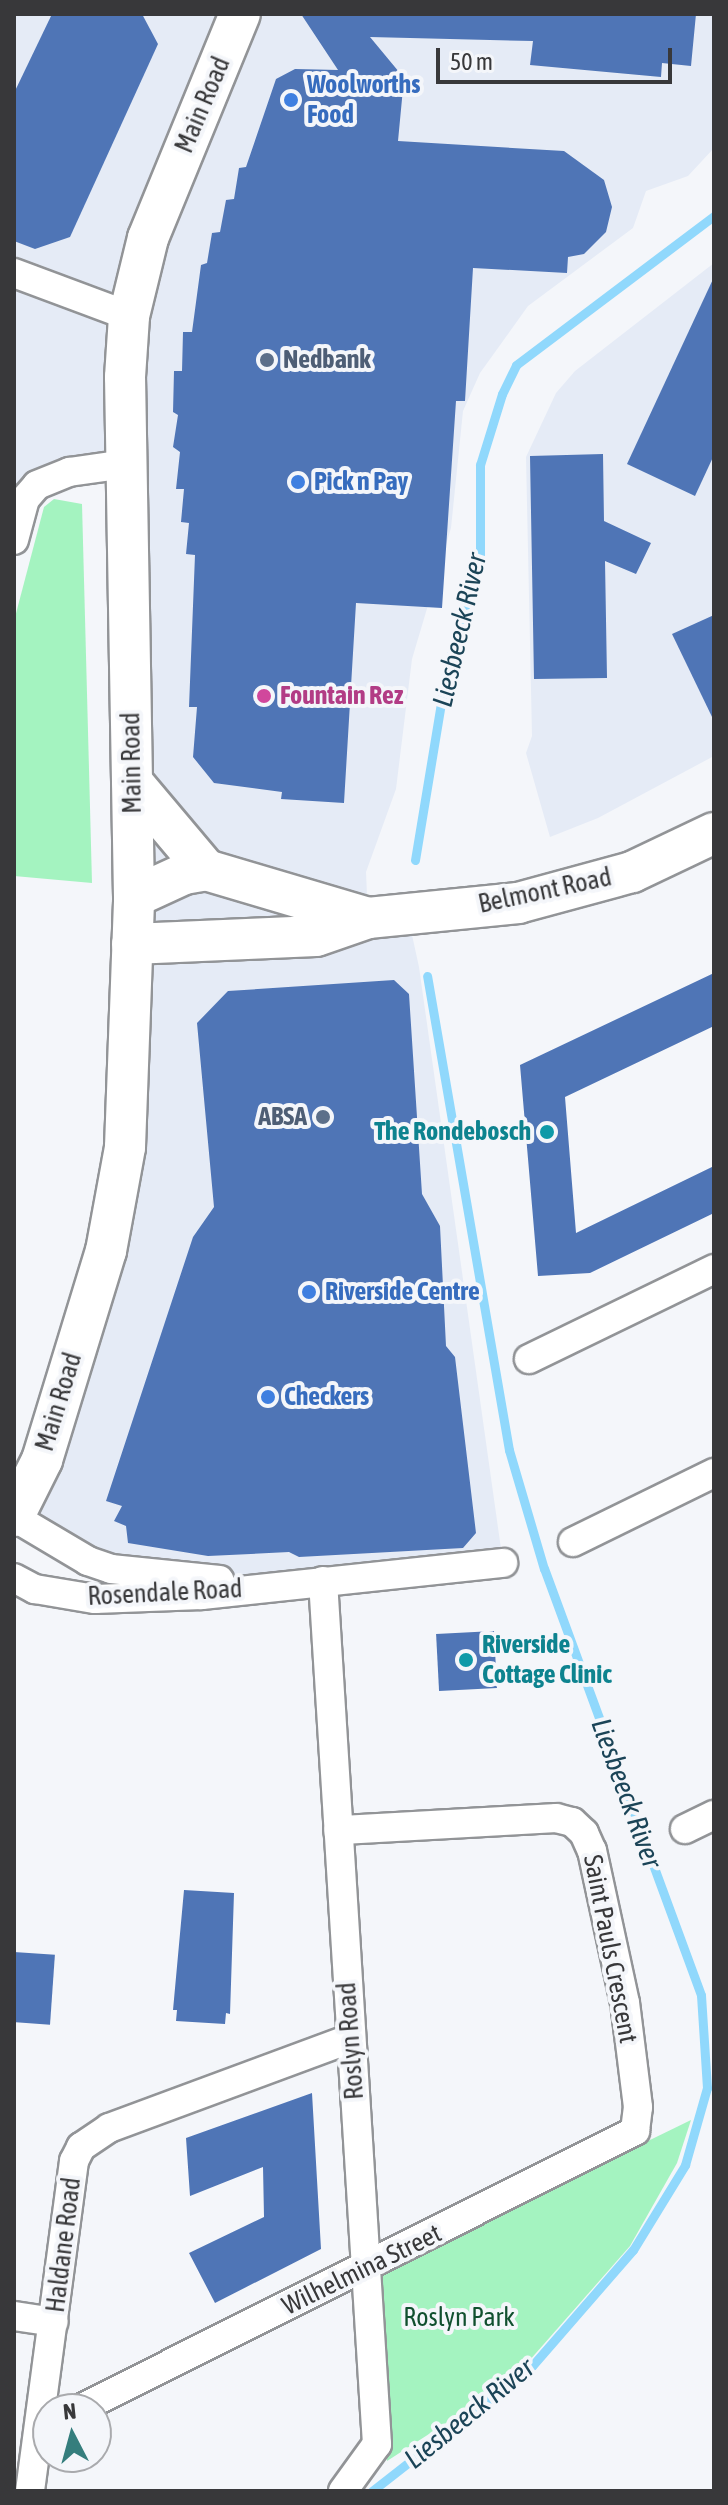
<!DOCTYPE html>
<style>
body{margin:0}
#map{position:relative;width:728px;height:2505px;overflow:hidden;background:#f4f6fa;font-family:"Asap Condensed",sans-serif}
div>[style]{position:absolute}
.built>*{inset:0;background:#e5ebf6}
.green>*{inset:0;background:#a4f3c0}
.stream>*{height:9px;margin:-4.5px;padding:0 4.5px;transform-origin:4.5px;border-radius:4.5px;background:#90d8fc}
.building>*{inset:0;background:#4f75b6;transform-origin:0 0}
.roads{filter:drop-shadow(2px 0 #929497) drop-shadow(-2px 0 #929497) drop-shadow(0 2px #929497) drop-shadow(0 -2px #929497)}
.minor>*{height:28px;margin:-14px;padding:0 14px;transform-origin:14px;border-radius:14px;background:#fff}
.secondary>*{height:40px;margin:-20px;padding:0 20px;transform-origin:20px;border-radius:20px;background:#fff}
.dots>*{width:22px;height:22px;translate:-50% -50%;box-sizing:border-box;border:4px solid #f4f6fa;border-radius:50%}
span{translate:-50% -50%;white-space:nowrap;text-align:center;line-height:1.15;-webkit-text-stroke:8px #f4f6fa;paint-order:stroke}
.shop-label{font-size:26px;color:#366cbe;font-weight:700}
.left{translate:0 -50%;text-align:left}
.street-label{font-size:26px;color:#38383a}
.service-label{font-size:26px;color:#4e5e75;font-weight:700}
.right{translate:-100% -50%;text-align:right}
.hotel-label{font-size:26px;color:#b23c85;font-weight:700}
.culture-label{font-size:26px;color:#0d838f;font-weight:700}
.park-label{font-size:26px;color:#11502f}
.water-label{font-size:28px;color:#1b4457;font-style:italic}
.frame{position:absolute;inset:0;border:16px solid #38383a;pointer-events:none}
.north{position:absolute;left:32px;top:2393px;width:80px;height:80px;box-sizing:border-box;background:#f4f6fa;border:2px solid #a9aaad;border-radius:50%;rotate:354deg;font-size:22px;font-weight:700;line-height:32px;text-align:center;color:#38383a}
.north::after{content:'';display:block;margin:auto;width:28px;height:36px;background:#357e7d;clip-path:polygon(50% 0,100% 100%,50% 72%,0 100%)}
.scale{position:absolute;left:436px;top:48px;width:236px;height:36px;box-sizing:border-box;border:4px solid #38383a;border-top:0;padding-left:10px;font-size:24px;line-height:28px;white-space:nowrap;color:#38383a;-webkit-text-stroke:6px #f4f6fa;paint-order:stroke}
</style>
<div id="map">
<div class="built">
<i style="clip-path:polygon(14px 14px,714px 14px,714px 148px,688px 176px,646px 191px,633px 228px,528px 306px,480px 373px,463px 411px,451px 528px,412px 659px,396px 789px,366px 872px,368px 918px,407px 912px,419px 967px,503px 1563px,323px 1581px,137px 1575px,14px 1516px,106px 1251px,126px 465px,14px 496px)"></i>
<i style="clip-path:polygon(714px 263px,714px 756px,598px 818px,550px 837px,526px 753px,532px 736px,526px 457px,556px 393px,575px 371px)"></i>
</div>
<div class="green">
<i style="clip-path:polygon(54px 499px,82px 504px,92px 883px,14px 876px,14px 621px,44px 507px)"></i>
<i style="clip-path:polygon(691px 2120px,677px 2163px,630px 2246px,529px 2361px,482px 2400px,387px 2461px,379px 2272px)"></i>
</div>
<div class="stream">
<i style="left:415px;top:860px;width:191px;rotate:-80.6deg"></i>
<i style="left:446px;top:672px;width:122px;rotate:-73.8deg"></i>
<i style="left:480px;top:555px;width:90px;rotate:-90deg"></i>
<i style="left:480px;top:465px;width:74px;rotate:-72.8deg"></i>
<i style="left:502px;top:394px;width:32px;rotate:-64deg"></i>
<i style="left:516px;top:365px;width:248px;rotate:-37deg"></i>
<i style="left:372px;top:2491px;width:203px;rotate:-38deg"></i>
<i style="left:532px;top:2366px;width:154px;rotate:-49deg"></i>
<i style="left:633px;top:2250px;width:100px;rotate:-58.5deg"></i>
<i style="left:685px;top:2165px;width:80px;rotate:-74.1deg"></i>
<i style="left:707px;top:2088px;width:93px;rotate:-93.7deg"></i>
<i style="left:701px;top:1995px;width:454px;rotate:-110.2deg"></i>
<i style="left:544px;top:1569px;width:124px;rotate:-106.4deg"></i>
<i style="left:509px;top:1450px;width:481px;rotate:-99.8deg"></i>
</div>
<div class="building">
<i style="clip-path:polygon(52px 14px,142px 14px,158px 44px,70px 237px,35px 249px,14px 241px,14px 93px)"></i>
<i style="clip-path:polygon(301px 14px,696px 14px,691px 66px,662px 63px,661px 77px,530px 65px,533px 41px,370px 37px,404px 78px,398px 141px,564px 151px,604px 180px,612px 207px,606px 232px,584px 254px,568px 257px,567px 273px,473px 268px,465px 401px,456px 401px,442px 608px,356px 603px,344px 803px,281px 799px,282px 792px,214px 783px,193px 757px,197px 707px,189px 707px,195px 555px,186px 554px,189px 523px,181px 522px,184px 489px,176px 489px,180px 452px,173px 447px,178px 415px,173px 412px,174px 371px,182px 371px,183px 332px,192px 332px,201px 265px,207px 263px,212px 233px,220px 232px,226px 200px,234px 199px,239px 168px,246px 167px,276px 79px,295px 69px,338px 70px)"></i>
<i style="clip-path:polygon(714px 277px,714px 455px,695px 496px,627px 464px)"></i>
<i style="clip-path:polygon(603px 454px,604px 521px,651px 543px,636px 574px,605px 561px,607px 678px,534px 679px,530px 456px)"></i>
<i style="clip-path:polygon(714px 615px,714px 721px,672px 634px)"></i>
<i style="clip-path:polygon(714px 973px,714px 1026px,565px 1097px,576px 1233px,714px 1166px,714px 1213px,590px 1273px,538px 1276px,520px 1065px)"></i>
<i style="clip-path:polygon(394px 980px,409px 994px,422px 1194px,440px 1226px,446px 1346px,455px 1357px,476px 1533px,463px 1548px,299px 1557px,289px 1552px,208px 1556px,128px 1543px,126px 1526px,114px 1521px,122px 1506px,106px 1501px,193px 1237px,214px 1207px,197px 1023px,228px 991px)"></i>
<i style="left:494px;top:1631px;width:57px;height:58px;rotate:87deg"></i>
<i style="clip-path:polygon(184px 1890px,234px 1893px,230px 2014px,226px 2013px,225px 2024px,176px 2021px,177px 2010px,173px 2010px)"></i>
<i style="left:14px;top:1952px;width:41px;height:70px;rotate:4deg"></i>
<i style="clip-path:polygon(312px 2093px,321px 2249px,215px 2303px,189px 2253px,264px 2217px,263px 2167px,190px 2196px,186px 2138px)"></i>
</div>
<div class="roads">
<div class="minor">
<i style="left:14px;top:273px;width:123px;rotate:20.5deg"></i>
<i style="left:14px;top:540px;width:42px;rotate:-75deg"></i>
<i style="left:25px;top:499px;width:18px;rotate:-49deg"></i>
<i style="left:37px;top:485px;width:35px;rotate:-22deg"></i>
<i style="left:69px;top:472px;width:58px;rotate:-8deg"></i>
<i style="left:529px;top:1359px;width:206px;rotate:-25.9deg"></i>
<i style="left:14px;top:1517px;width:86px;rotate:30.7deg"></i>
<i style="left:88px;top:1561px;width:24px;rotate:19deg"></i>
<i style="left:111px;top:1569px;width:109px;rotate:5.8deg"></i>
<i style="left:573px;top:1542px;width:157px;rotate:-26.1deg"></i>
<i style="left:14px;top:1578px;width:24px;rotate:28deg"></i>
<i style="left:35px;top:1589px;width:61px;rotate:9.5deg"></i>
<i style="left:95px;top:1599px;width:107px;rotate:-2.1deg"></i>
<i style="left:202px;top:1595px;width:303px;rotate:-6.1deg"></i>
<i style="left:323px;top:1581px;width:865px;rotate:86.42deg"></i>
<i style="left:377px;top:2444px;width:58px;rotate:125.9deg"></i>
<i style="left:685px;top:1829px;width:32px;rotate:-26deg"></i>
<i style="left:14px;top:2316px;width:40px;rotate:8.5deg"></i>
<i style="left:80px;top:2409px;width:621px;rotate:-26.61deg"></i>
<i style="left:635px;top:2131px;width:24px;rotate:-83deg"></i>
<i style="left:638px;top:2107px;width:105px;rotate:-97.1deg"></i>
<i style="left:625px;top:2003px;width:156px;rotate:-102.2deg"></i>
<i style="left:592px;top:1851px;width:20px;rotate:-114deg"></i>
<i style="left:584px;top:1833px;width:16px;rotate:-137deg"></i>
<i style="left:572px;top:1822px;width:16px;rotate:-166deg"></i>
<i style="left:556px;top:1818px;width:218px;rotate:176.8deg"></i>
<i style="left:30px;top:2491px;width:333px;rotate:-82.4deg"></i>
<i style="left:74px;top:2161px;width:16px;rotate:-63deg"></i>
<i style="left:81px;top:2147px;width:34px;rotate:-34deg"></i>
<i style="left:109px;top:2128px;width:257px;rotate:-20.3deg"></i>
</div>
<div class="secondary">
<i style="left:132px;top:782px;width:115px;rotate:49.9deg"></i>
<i style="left:134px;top:897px;width:55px;rotate:-24.7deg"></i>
<i style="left:184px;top:874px;width:22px;rotate:-10deg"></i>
<i style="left:206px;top:870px;width:169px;rotate:16.5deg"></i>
<i style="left:132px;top:944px;width:184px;rotate:-2.5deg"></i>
<i style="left:316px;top:936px;width:55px;rotate:-19.1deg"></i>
<i style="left:368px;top:918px;width:151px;rotate:-5.7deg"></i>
<i style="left:518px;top:903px;width:118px;rotate:-15.2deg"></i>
<i style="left:632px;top:872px;width:91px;rotate:-25.4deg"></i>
<i style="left:14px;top:1516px;width:63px;rotate:-63.4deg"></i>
<i style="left:42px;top:1460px;width:219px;rotate:-73deg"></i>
<i style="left:106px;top:1251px;width:106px;rotate:-79.6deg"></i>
<i style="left:125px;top:1147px;width:250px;rotate:-87.9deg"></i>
<i style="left:134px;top:897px;width:520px;rotate:-90.99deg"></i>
<i style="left:125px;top:377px;width:61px;rotate:-86.2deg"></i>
<i style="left:129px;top:316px;width:80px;rotate:-76.3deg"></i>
<i style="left:148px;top:238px;width:242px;rotate:-67.7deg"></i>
</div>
</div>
<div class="dots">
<i style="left:291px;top:100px;background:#3f7fe0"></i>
<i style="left:267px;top:360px;background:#5c6f8a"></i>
<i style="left:298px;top:482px;background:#3f7fe0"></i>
<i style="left:264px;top:696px;background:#d1479c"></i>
<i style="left:323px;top:1117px;background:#5c6f8a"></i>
<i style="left:547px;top:1132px;background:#0f9aa8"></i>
<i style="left:309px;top:1292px;background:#3f7fe0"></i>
<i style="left:268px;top:1397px;background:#3f7fe0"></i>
<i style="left:466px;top:1660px;background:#0f9aa8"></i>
</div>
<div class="shop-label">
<span class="left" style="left:307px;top:100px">Woolworths<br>Food</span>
<span class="left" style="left:314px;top:482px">Pick n Pay</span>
<span class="left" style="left:325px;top:1292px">Riverside Centre</span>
<span class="left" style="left:284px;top:1397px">Checkers</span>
</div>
<div class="street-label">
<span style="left:203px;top:105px;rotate:-67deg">Main Road</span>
<span style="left:132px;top:763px;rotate:-91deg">Main Road</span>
<span style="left:545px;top:891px;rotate:-12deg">Belmont Road</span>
<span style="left:59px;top:1402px;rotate:-73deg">Main Road</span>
<span style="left:165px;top:1593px;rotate:-3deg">Rosendale Road</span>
<span style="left:610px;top:1949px;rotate:79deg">Saint Pauls Crescent</span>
<span style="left:351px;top:2041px;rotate:-94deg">Roslyn Road</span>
<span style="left:64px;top:2245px;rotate:-83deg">Haldane Road</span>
<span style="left:362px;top:2270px;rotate:-26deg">Wilhelmina Street</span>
</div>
<div class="service-label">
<span class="left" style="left:283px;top:360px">Nedbank</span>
<span class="right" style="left:307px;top:1117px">ABSA</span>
</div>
<div class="hotel-label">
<span class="left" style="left:280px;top:696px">Fountain Rez</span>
</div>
<div class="culture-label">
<span class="right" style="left:531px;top:1132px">The Rondebosch</span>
<span class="left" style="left:482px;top:1660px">Riverside<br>Cottage Clinic</span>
</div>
<div class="park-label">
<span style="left:459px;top:2318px">Roslyn Park</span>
</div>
<div class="water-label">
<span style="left:459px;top:630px;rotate:-77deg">Liesbeeck River</span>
<span style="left:627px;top:1793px;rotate:70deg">Liesbeeck River</span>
<span style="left:469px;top:2413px;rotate:-39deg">Liesbeeck River</span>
</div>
<div class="frame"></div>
<div class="north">N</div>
<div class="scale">50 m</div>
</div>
